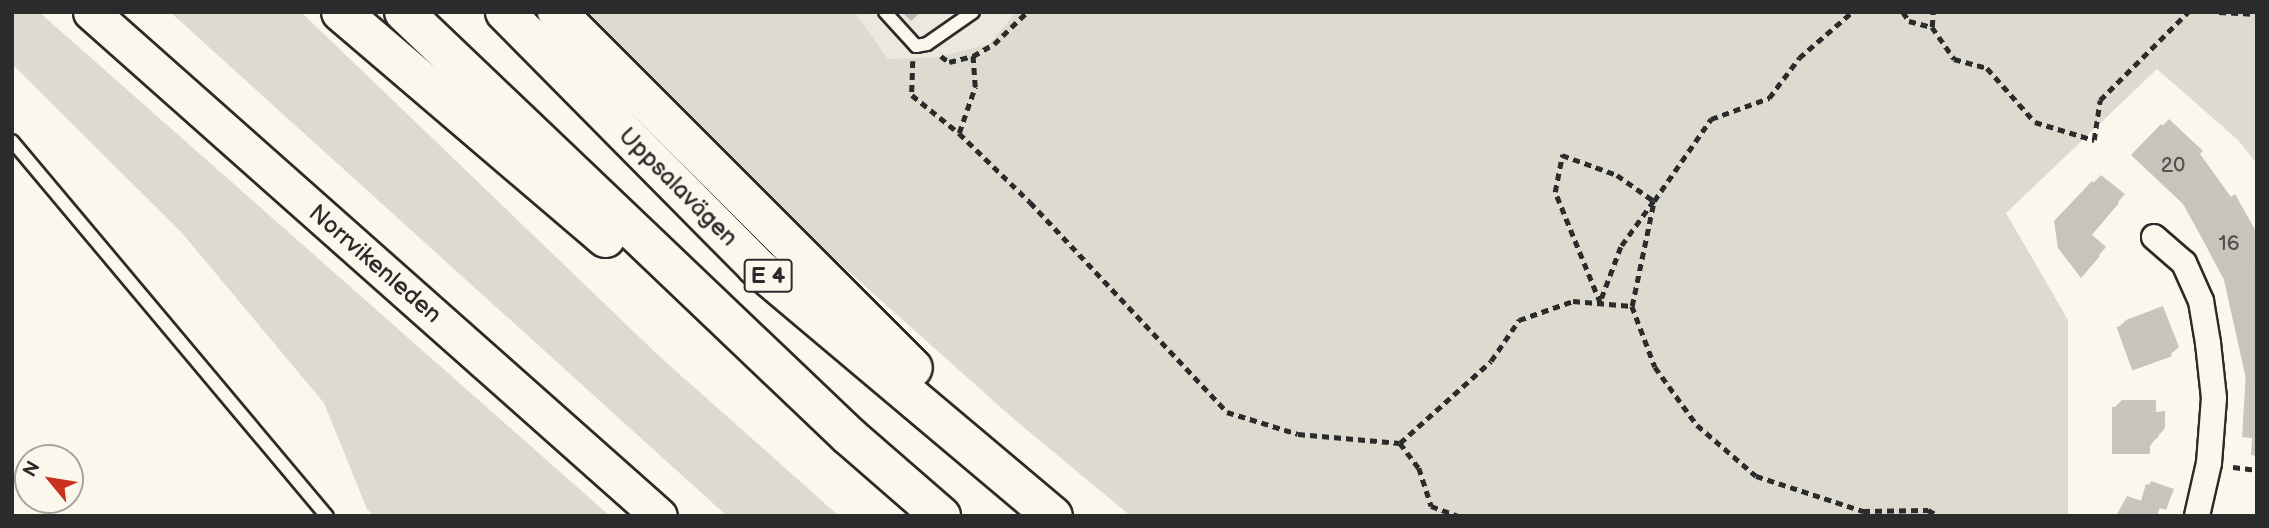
<!DOCTYPE html>
<meta charset="utf-8">
<style>
body{margin:0}
#map{position:relative;width:2269px;height:528px;overflow:hidden;background:#fbf7ec;font-family:"Balsamiq Sans",sans-serif}
div>[style]{position:absolute}
.built>*{inset:0;background:#ebe8de}
.green>*{inset:0;background:#dddad0}
.shadow>*{inset:0;background:#0003}
.building>*{inset:0;background:#c7c4bc;transform-origin:0 0}
.path>*{height:4.5px;margin-top:-2.25px;transform-origin:0;background:repeating-linear-gradient(90deg,#2b2b2b 0 7px,transparent 0 12px)}
.roads{filter:drop-shadow(2px 0 #2b2b2b) drop-shadow(-2px 0 #2b2b2b) drop-shadow(0 2px #2b2b2b) drop-shadow(0 -2px #2b2b2b)}
.service>*{height:12px;margin:-6px;padding:0 6px;transform-origin:6px;border-radius:6px;background:#fbf7ec}
.minor>*{height:24px;margin:-12px;padding:0 12px;transform-origin:12px;border-radius:12px;background:#fbf7ec}
.secondary>*{height:35px;margin:-17.5px;padding:0 17.5px;transform-origin:17.5px;border-radius:17.5px;background:#fbf7ec}
.motorway>*{height:38px;margin:-19px;padding:0 19px;transform-origin:19px;border-radius:19px;background:#fbf7ec}
span{translate:-50% -50%;white-space:nowrap;text-align:center;line-height:1.15;-webkit-text-stroke:5px #fbf7ec;paint-order:stroke}
.number-label{font-size:21px;color:#52514f}
.number-label span{-webkit-text-stroke-width:0}
.shield-label span{padding:2px 5px;background:#fbf7ec;border:2px solid;border-radius:5px;-webkit-text-stroke-width:0}
.shield-label{font-size:23px;color:#2b2b2b;font-weight:700}
.street-label{font-size:24px;color:#2b2b2b}
.frame{position:absolute;inset:0;border:14px solid #2b2b2b;pointer-events:none}
.north{position:absolute;left:14px;top:444px;width:70px;height:70px;box-sizing:border-box;background:#fbf7ec;border:2px solid #a8a59f;border-radius:50%;rotate:300deg;font-size:19px;font-weight:700;line-height:28px;text-align:center;color:#2b2b2b}
.north::after{content:'';display:block;margin:auto;width:24px;height:32px;background:#c8321e;clip-path:polygon(50% 0,100% 100%,50% 72%,0 100%)}
</style>
<div id="map">
<div class="built">
<i style="clip-path:polygon(855px 12px,1016px 12px,989px 44px,938px 57px,888px 59px)"></i>
</div>
<div class="green">
<i style="clip-path:polygon(12px 12px,39px 12px,610px 516px,374px 516px,367px 509px,324px 403px,182px 233px,12px 64px)"></i>
<i style="clip-path:polygon(170px 12px,301px 12px,659px 356px,839px 516px,727px 516px)"></i>
<i style="clip-path:polygon(586px 12px,855px 12px,888px 59px,938px 57px,989px 44px,1016px 12px,2257px 12px,2257px 164px,2238px 140px,2157px 69px,2006px 213px,2068px 320px,2068px 516px,1131px 516px,1016px 421px,764px 196px)"></i>
</div>
<div class="shadow">
<i style="clip-path:polygon(902px 12px,921px 12px,911px 21px)"></i>
<i style="clip-path:polygon(2169px 119px,2203px 151px,2200px 154px,2231px 197px,2235px 194px,2257px 233px,2257px 456px,2251px 455px,2252px 438px,2242px 437px,2246px 372px,2226px 280px,2184px 203px,2134px 155px)"></i>
<i style="clip-path:polygon(2101px 175px,2125px 194px,2091px 234px,2106px 247px,2088px 268px,2056px 221px)"></i>
<i style="clip-path:polygon(2163px 306px,2179px 347px,2171px 354px,2118px 328px,2126px 320px)"></i>
<i style="clip-path:polygon(2122px 400px,2156px 400px,2156px 412px,2165px 411px,2165px 428px,2149px 447px,2114px 408px)"></i>
<i style="clip-path:polygon(2151px 481px,2174px 489px,2166px 509px,2160px 507px,2157px 516px,2116px 516px,2127px 496px,2142px 501px)"></i>
</div>
<div class="building">
<i style="clip-path:polygon(2161px 124px,2197px 159px,2195px 162px,2224px 202px,2228px 199px,2253px 245px,2249px 247px,2257px 270px,2257px 387px,2248px 388px,2224px 280px,2204px 242px,2183px 204px,2131px 155px)"></i>
<i style="clip-path:polygon(2092px 181px,2119px 203px,2085px 243px,2100px 256px,2081px 278px,2058px 248px,2054px 221px)"></i>
<i style="left:2156px;top:313px;width:46px;height:42px;rotate:70deg"></i>
<i style="clip-path:polygon(2112px 407px,2149px 407px,2149px 418px,2158px 418px,2158px 438px,2150px 438px,2150px 454px,2112px 454px)"></i>
<i style="left:2146px;top:484px;width:27px;height:19px;rotate:17deg"></i>
</div>
<div class="path">
<i style="left:1903px;top:12px;width:11px;rotate:56deg"></i>
<i style="left:1909px;top:21px;width:24px;rotate:15deg"></i>
<i style="left:1932px;top:27px;width:39px;rotate:55deg"></i>
<i style="left:1954px;top:59px;width:34px;rotate:15deg"></i>
<i style="left:1987px;top:68px;width:72px;rotate:48.4deg"></i>
<i style="left:2035px;top:122px;width:62px;rotate:17deg"></i>
<i style="left:2094px;top:140px;width:40px;rotate:-81.5deg"></i>
<i style="left:2100px;top:100px;width:124px;rotate:-45deg"></i>
<i style="left:2219px;top:12px;width:33px;rotate:3deg"></i>
<i style="left:1932px;top:27px;width:15px;rotate:-86deg"></i>
<i style="left:941px;top:56px;width:10px;rotate:37deg"></i>
<i style="left:949px;top:62px;width:25px;rotate:-14deg"></i>
<i style="left:913px;top:61px;width:34px;rotate:92deg"></i>
<i style="left:912px;top:95px;width:60px;rotate:39deg"></i>
<i style="left:959px;top:133px;width:99px;rotate:44.2deg"></i>
<i style="left:1030px;top:202px;width:288px;rotate:46.8deg"></i>
<i style="left:1227px;top:412px;width:74px;rotate:17.2deg"></i>
<i style="left:1298px;top:434px;width:102px;rotate:5deg"></i>
<i style="left:1400px;top:443px;width:122px;rotate:-42deg"></i>
<i style="left:1491px;top:361px;width:50px;rotate:-55.7deg"></i>
<i style="left:1519px;top:320px;width:57px;rotate:-19.4deg"></i>
<i style="left:1573px;top:301px;width:59px;rotate:4.8deg"></i>
<i style="left:1632px;top:306px;width:107px;rotate:-78.2deg"></i>
<i style="left:1654px;top:201px;width:100px;rotate:-55.2deg"></i>
<i style="left:1711px;top:119px;width:62px;rotate:-19.9deg"></i>
<i style="left:1769px;top:98px;width:50px;rotate:-53.1deg"></i>
<i style="left:1799px;top:58px;width:70px;rotate:-41deg"></i>
<i style="left:959px;top:133px;width:49px;rotate:-70.8deg"></i>
<i style="left:975px;top:87px;width:31px;rotate:-94deg"></i>
<i style="left:973px;top:56px;width:24px;rotate:-30deg"></i>
<i style="left:994px;top:44px;width:46px;rotate:-44.1deg"></i>
<i style="left:1562px;top:155px;width:59px;rotate:20deg"></i>
<i style="left:1617px;top:175px;width:45px;rotate:35.1deg"></i>
<i style="left:1654px;top:201px;width:57px;rotate:125.7deg"></i>
<i style="left:1621px;top:247px;width:60px;rotate:110.6deg"></i>
<i style="left:1600px;top:303px;width:120px;rotate:-112.1deg"></i>
<i style="left:1555px;top:192px;width:38px;rotate:-79deg"></i>
<i style="left:1632px;top:306px;width:65px;rotate:69.3deg"></i>
<i style="left:1655px;top:367px;width:72px;rotate:54.1deg"></i>
<i style="left:1697px;top:425px;width:78px;rotate:40.8deg"></i>
<i style="left:1756px;top:476px;width:113px;rotate:18.1deg"></i>
<i style="left:1863px;top:511px;width:65px;rotate:-0.9deg"></i>
<i style="left:1928px;top:510px;width:13px;rotate:29deg"></i>
<i style="left:1400px;top:443px;width:31px;rotate:53deg"></i>
<i style="left:1419px;top:468px;width:40px;rotate:72deg"></i>
<i style="left:1431px;top:506px;width:30px;rotate:20deg"></i>
<i style="left:2233px;top:467px;width:24px;rotate:7deg"></i>
</div>
<div class="roads">
<div class="service">
<i style="left:885px;top:12px;width:46px;rotate:47.6deg"></i>
<i style="left:916px;top:46px;width:11px;rotate:-10deg"></i>
<i style="left:927px;top:44px;width:56px;rotate:-34.8deg"></i>
<i style="left:12px;top:141px;width:490px;rotate:50deg"></i>
</div>
<div class="minor">
<i style="left:2154px;top:237px;width:40px;rotate:41deg"></i>
<i style="left:2184px;top:263px;width:42px;rotate:65.9deg"></i>
<i style="left:2201px;top:301px;width:43px;rotate:80.5deg"></i>
<i style="left:2208px;top:343px;width:55px;rotate:83.8deg"></i>
<i style="left:2214px;top:398px;width:65px;rotate:94.4deg"></i>
<i style="left:2209px;top:463px;width:54px;rotate:102.8deg"></i>
</div>
<div class="secondary">
<i style="left:91px;top:12px;width:759px;rotate:41.58deg"></i>
</div>
<div class="motorway">
<i style="left:341px;top:12px;width:348px;rotate:40.5deg"></i>
<i style="left:404px;top:12px;width:615px;rotate:43.62deg"></i>
<i style="left:849px;top:436px;width:122px;rotate:41deg"></i>
<i style="left:505px;top:12px;width:357px;rotate:45.3deg"></i>
<i style="left:756px;top:266px;width:388px;rotate:40.1deg"></i>
<i style="left:557px;top:12px;width:503px;rotate:45deg"></i>
</div>
</div>
<div class="number-label">
<span style="left:2173px;top:166px">20</span>
<span style="left:2229px;top:244px">16</span>
</div>
<div class="shield-label">
<span style="left:768px;top:276px">E 4</span>
</div>
<div class="street-label">
<span style="left:678px;top:187px;rotate:45deg">Uppsalavägen</span>
<span style="left:375px;top:264px;rotate:41deg">Norrvikenleden</span>
</div>
<div class="frame"></div>
<div class="north">N</div>
</div>
